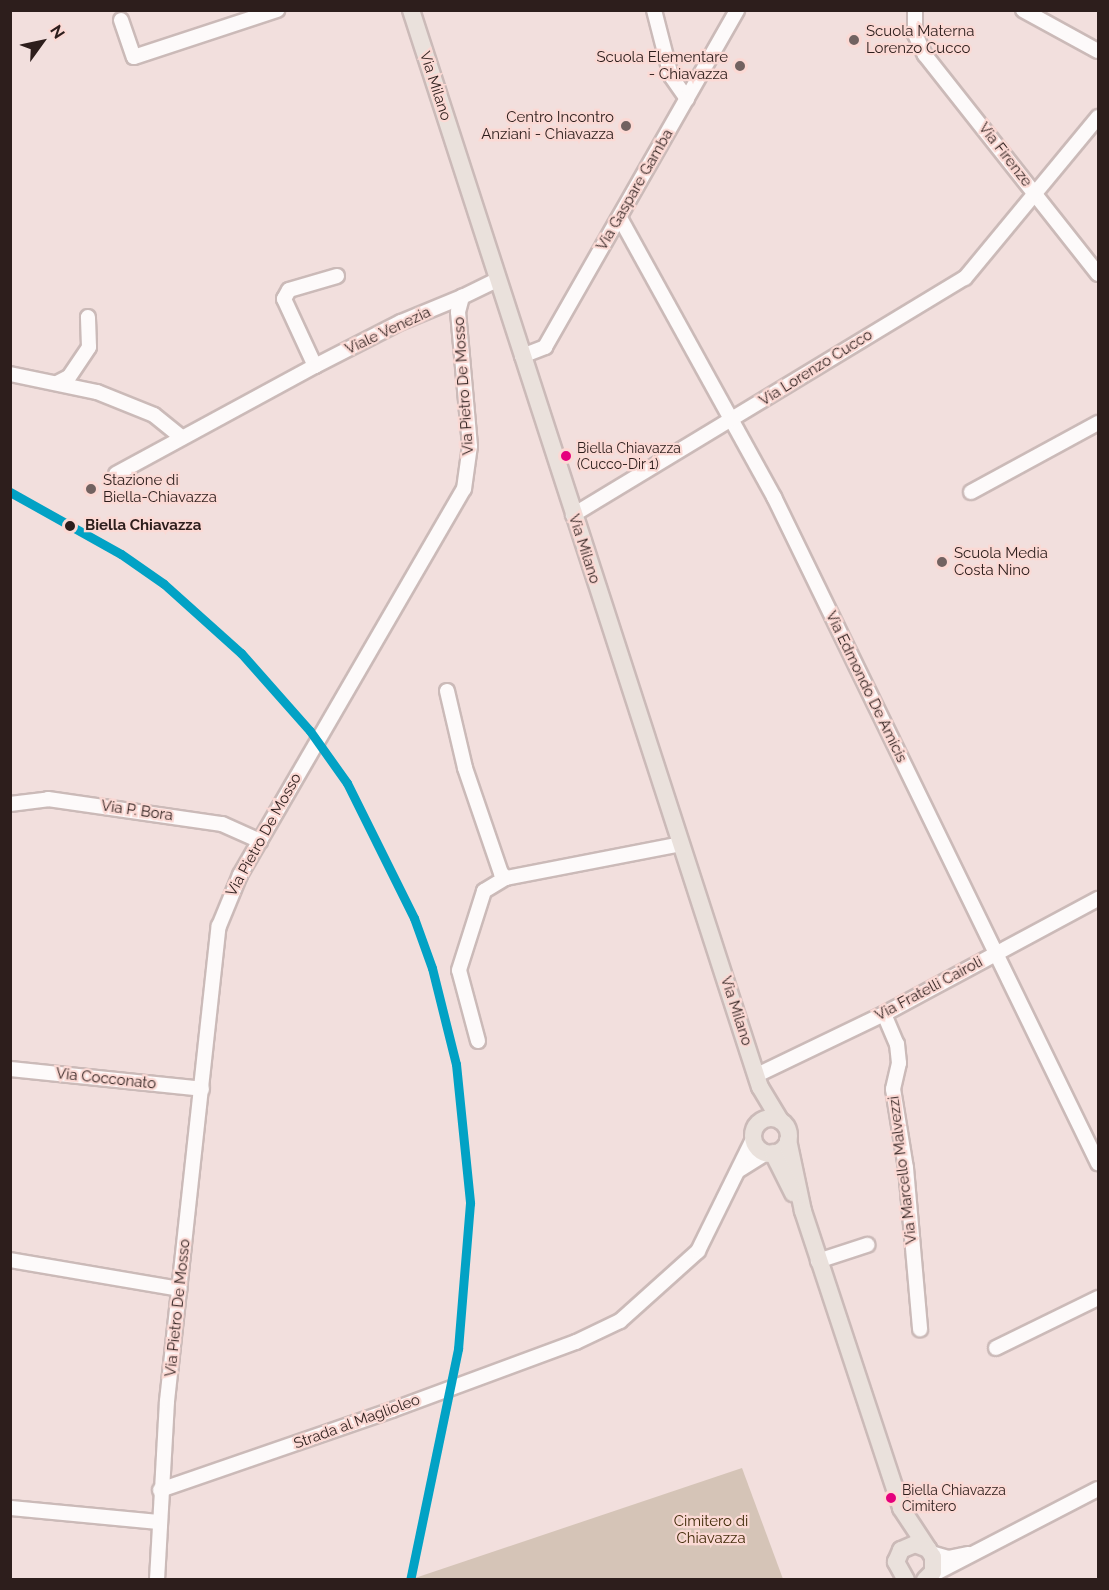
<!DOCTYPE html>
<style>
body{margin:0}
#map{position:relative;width:1109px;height:1590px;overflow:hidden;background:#f2dfdd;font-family:Raleway,sans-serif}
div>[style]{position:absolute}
.green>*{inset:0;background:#d5c4b7}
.roads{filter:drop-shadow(2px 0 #cbbab8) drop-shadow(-2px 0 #cbbab8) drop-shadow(0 2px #cbbab8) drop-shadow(0 -2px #cbbab8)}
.minor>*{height:14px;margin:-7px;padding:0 7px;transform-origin:7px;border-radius:7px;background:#fdfafa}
.major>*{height:16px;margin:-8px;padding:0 8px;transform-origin:8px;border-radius:8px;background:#eae1dc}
.major>.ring{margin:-8px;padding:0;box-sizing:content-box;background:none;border:16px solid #eae1dc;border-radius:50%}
.rail-1>*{height:9px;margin:-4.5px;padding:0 4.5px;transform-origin:4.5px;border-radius:4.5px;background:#02a2c5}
.dots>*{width:16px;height:16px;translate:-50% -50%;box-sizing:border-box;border:3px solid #fbd9d4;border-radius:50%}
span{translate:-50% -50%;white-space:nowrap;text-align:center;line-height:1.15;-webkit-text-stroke:4.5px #fbd9d4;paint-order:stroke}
.bus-label{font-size:14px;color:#2d1e1c}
.left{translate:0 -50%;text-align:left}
.poi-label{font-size:15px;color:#2d1e1c}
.right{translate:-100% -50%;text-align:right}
.street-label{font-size:15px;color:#2d1e1c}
.stop-label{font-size:15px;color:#2d1e1c;font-weight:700}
.park-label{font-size:15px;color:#422c0a}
.frame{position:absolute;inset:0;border:12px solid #2d1e1c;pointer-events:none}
.north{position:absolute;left:12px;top:12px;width:60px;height:60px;-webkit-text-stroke:4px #fbd9d4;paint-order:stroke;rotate:57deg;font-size:16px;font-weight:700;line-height:24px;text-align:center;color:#2d1e1c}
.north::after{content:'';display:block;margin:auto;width:21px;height:27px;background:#2d1e1c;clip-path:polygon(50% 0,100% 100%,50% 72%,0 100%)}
</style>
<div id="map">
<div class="green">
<i style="clip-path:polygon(742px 1468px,783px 1579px,415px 1579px,415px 1578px)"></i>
</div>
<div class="roads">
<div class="minor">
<i style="left:654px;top:10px;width:68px;rotate:75.6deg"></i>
<i style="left:671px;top:76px;width:28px;rotate:55deg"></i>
<i style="left:915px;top:10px;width:24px;rotate:90deg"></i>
<i style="left:915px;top:34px;width:23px;rotate:65deg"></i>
<i style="left:925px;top:55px;width:279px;rotate:51.7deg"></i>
<i style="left:1023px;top:10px;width:85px;rotate:28.7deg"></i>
<i style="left:121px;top:20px;width:39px;rotate:71deg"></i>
<i style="left:134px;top:57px;width:151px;rotate:-18.2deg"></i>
<i style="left:620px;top:218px;width:319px;rotate:61.1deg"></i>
<i style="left:774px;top:497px;width:741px;rotate:64.06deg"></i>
<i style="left:522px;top:356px;width:25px;rotate:-21deg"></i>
<i style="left:545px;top:347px;width:388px;rotate:-60.3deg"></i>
<i style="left:315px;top:366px;width:74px;rotate:-114.8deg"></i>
<i style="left:284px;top:299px;width:10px;rotate:-61deg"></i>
<i style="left:289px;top:290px;width:50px;rotate:-16.3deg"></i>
<i style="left:10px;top:374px;width:89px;rotate:11.7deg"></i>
<i style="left:97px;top:392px;width:61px;rotate:22deg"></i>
<i style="left:154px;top:415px;width:35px;rotate:39deg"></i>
<i style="left:57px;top:383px;width:13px;rotate:-27deg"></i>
<i style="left:69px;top:377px;width:36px;rotate:-56deg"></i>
<i style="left:89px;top:347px;width:30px;rotate:-92deg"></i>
<i style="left:116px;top:474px;width:226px;rotate:-28.5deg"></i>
<i style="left:315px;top:366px;width:97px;rotate:-27.1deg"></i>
<i style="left:401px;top:322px;width:66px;rotate:-22.3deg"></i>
<i style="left:971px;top:492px;width:145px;rotate:-28.5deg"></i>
<i style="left:573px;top:515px;width:458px;rotate:-31.2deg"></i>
<i style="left:965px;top:278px;width:209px;rotate:-50.4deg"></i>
<i style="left:447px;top:691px;width:79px;rotate:76.8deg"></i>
<i style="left:465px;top:768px;width:111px;rotate:71.1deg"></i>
<i style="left:501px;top:873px;width:7px;rotate:45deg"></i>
<i style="left:506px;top:878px;width:178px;rotate:-11deg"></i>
<i style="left:10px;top:804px;width:38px;rotate:-7deg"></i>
<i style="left:48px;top:799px;width:176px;rotate:8.2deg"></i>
<i style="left:222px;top:824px;width:42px;rotate:24.1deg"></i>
<i style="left:884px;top:1014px;width:33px;rotate:67deg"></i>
<i style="left:897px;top:1044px;width:19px;rotate:84deg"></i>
<i style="left:899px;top:1063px;width:27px;rotate:103deg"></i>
<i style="left:893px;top:1089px;width:80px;rotate:80.7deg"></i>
<i style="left:906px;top:1168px;width:162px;rotate:85deg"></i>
<i style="left:478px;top:1041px;width:73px;rotate:-105deg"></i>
<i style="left:459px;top:970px;width:83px;rotate:-72.4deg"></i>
<i style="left:484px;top:891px;width:26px;rotate:-31deg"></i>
<i style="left:10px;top:1069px;width:193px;rotate:5.9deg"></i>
<i style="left:757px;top:1075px;width:141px;rotate:-25.7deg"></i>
<i style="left:884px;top:1014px;width:243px;rotate:-28.3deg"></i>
<i style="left:739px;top:1170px;width:32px;rotate:-32deg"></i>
<i style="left:10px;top:1260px;width:172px;rotate:9.7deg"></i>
<i style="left:818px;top:1261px;width:52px;rotate:-18.1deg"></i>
<i style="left:996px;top:1348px;width:114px;rotate:-26.1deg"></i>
<i style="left:160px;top:1490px;width:245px;rotate:-19deg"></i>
<i style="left:392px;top:1410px;width:196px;rotate:-20.3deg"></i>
<i style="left:576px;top:1342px;width:49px;rotate:-25.5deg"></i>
<i style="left:620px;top:1321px;width:105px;rotate:-41.9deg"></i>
<i style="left:698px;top:1251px;width:125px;rotate:-63.8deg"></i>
<i style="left:10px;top:1508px;width:150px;rotate:5.4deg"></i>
<i style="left:931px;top:1553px;width:18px;rotate:16deg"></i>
<i style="left:948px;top:1558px;width:21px;rotate:-11deg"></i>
<i style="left:930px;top:1576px;width:189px;rotate:-27.4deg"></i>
<i style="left:157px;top:1580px;width:179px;rotate:-86.8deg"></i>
<i style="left:167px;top:1401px;width:478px;rotate:-83.8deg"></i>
<i style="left:219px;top:926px;width:55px;rotate:-67.6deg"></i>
<i style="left:240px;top:875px;width:446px;rotate:-59.9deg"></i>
<i style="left:464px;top:489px;width:43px;rotate:-82.1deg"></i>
<i style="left:470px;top:446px;width:135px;rotate:-95.1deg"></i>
<i style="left:458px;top:312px;width:16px;rotate:-75deg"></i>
<i style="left:462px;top:297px;width:39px;rotate:-26deg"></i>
</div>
<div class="major">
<i style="left:411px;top:10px;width:1132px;rotate:72.05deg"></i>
<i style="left:760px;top:1087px;width:39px;rotate:59deg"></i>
<i class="ring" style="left:753px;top:1118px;width:20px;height:20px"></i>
<i style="left:788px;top:1140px;width:73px;rotate:78.1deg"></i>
<i style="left:803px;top:1211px;width:313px;rotate:71.7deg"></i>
<i style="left:901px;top:1508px;width:49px;rotate:56.6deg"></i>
<i style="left:773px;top:1153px;width:45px;rotate:63.4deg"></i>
<i style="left:906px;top:1580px;width:21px;rotate:-119deg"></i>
<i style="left:896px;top:1562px;width:13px;rotate:-67deg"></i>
<i style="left:901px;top:1550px;width:15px;rotate:-23deg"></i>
<i style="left:915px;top:1544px;width:14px;rotate:21deg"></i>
<i style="left:928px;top:1549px;width:9px;rotate:58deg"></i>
<i style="left:933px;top:1557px;width:15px;rotate:90deg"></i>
<i style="left:933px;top:1572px;width:11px;rotate:135deg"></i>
</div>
</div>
<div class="rail-1">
<i style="left:10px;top:492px;width:127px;rotate:29.2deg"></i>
<i style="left:121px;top:554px;width:52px;rotate:34.9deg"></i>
<i style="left:164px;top:584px;width:103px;rotate:41.9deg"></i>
<i style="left:241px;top:653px;width:104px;rotate:48.5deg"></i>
<i style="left:310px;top:731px;width:64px;rotate:54.6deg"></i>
<i style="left:347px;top:783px;width:151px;rotate:63.6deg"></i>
<i style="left:414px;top:918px;width:53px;rotate:70.2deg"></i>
<i style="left:432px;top:968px;width:99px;rotate:76deg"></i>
<i style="left:456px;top:1064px;width:140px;rotate:84.2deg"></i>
<i style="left:470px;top:1203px;width:146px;rotate:94.7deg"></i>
<i style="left:458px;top:1349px;width:236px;rotate:101.7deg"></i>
</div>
<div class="dots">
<i style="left:854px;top:40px;background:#726260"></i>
<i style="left:740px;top:66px;background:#726260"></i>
<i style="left:626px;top:126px;background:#726260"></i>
<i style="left:566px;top:456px;background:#e5007d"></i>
<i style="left:91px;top:489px;background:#726260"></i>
<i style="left:70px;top:526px;background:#2d1e1c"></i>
<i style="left:942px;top:562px;background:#726260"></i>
<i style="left:891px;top:1498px;background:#e5007d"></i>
</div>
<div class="bus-label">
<span class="left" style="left:577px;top:456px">Biella Chiavazza<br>(Cucco-Dir 1)</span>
<span class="left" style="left:902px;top:1498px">Biella Chiavazza<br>Cimitero</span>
</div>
<div class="poi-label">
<span class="left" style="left:866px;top:40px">Scuola Materna<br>Lorenzo Cucco</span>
<span class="right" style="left:728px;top:66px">Scuola Elementare<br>- Chiavazza</span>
<span class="right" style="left:614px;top:126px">Centro Incontro<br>Anziani - Chiavazza</span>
<span class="left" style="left:103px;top:489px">Stazione di<br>Biella-Chiavazza</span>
<span class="left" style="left:954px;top:562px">Scuola Media<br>Costa Nino</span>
</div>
<div class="street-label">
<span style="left:435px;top:86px;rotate:72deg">Via Milano</span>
<span style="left:1005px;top:155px;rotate:52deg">Via Firenze</span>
<span style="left:635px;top:190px;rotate:-60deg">Via Gaspare Gamba</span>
<span style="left:388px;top:331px;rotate:-25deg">Viale Venezia</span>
<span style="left:816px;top:368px;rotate:-32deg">Via Lorenzo Cucco</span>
<span style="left:464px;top:386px;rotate:-94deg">Via Pietro De Mosso</span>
<span style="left:584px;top:549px;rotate:72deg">Via Milano</span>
<span style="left:866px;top:687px;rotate:64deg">Via Edmondo De Amicis</span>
<span style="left:137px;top:811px;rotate:8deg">Via P. Bora</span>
<span style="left:264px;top:835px;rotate:-61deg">Via Pietro De Mosso</span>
<span style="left:929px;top:989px;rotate:-28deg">Via Fratelli Cairoli</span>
<span style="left:736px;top:1011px;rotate:72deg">Via Milano</span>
<span style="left:106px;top:1079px;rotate:6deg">Via Cocconato</span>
<span style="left:903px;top:1170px;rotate:-97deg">Via Marcello Malvezzi</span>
<span style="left:178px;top:1308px;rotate:-84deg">Via Pietro De Mosso</span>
<span style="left:357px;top:1422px;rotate:-20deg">Strada al Maglioleo</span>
</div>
<div class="stop-label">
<span class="left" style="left:85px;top:526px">Biella Chiavazza</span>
</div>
<div class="park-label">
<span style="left:711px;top:1530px">Cimitero di<br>Chiavazza</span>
</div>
<div class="frame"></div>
<div class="north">N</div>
</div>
